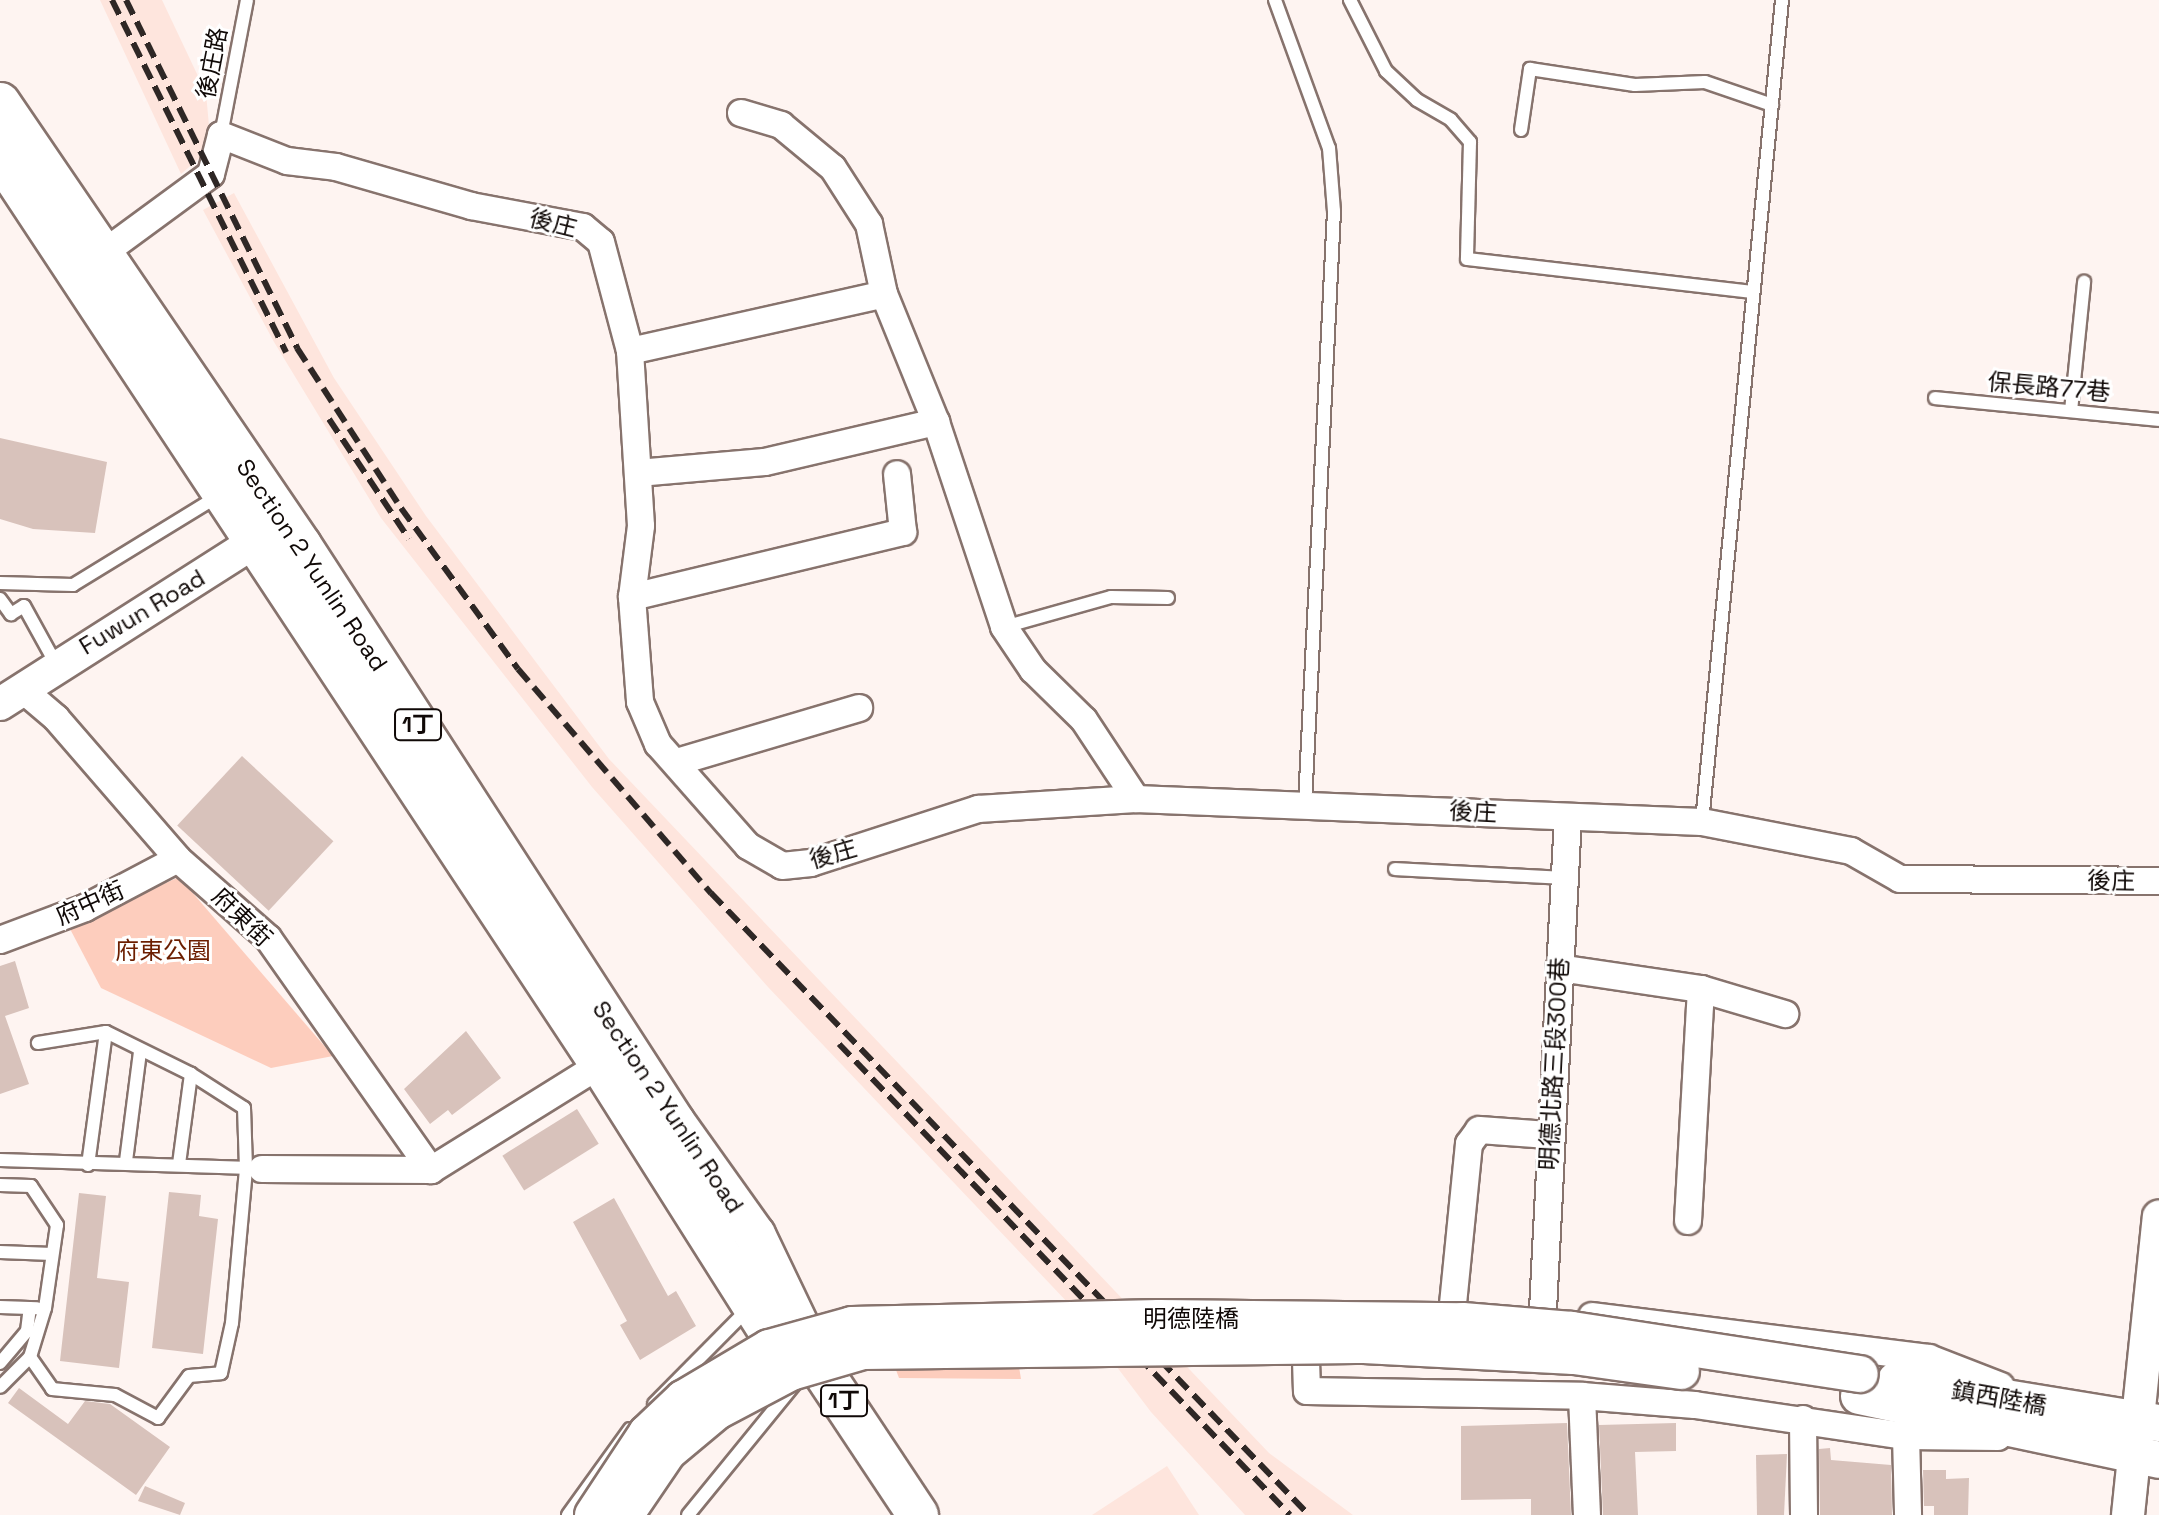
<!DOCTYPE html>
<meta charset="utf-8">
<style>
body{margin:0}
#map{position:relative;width:2159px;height:1515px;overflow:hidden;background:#fef4f1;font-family:"Space Grotesk","Noto Sans TC",sans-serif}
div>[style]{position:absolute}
.built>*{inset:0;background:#fee5dd}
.green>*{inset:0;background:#fdcdbd}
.building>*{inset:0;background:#d8c2bb;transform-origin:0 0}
.roads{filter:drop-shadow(2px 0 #87736d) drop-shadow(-2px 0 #87736d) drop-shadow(0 2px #87736d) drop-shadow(0 -2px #87736d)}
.service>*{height:12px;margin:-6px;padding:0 6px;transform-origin:6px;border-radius:6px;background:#fff}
.minor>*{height:26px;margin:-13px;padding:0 13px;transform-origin:13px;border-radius:13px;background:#fff}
.tertiary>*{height:32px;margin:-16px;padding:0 16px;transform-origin:16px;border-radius:16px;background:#fff}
.secondary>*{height:36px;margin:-18px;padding:0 18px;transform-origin:18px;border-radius:18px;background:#fff}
.primary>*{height:40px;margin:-20px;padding:0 20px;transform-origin:20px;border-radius:20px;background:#fff}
.rail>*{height:6px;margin-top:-3px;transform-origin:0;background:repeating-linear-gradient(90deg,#2e2725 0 16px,transparent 0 24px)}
.bridges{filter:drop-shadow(2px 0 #87736d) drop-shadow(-2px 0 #87736d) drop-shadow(0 2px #87736d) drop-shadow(0 -2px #87736d)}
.secondary-bridge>*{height:36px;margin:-18px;padding:0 18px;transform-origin:18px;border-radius:18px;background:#fff}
span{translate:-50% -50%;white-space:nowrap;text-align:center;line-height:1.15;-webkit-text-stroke:6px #fff;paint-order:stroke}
.shield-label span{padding:2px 6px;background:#fff;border:2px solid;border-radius:6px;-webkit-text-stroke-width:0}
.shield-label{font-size:22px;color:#100907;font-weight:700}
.street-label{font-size:24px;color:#100907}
.park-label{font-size:24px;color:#6c1e00}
</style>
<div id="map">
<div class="built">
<i style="clip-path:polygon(100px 0,162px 0,206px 93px,211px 148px,181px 174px)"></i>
<i style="clip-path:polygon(234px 193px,334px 378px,426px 516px,609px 759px,1269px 1453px,1353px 1515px,1245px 1515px,1151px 1412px,1070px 1305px,768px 987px,592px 787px,381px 518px,274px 342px,203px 210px)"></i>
<i style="clip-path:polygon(1167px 1466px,1199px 1515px,1092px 1515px)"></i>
</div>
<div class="green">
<i style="clip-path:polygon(179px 877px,333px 1056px,271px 1068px,101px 988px,69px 927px)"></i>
<i style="clip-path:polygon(1010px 1312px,1021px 1379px,899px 1378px,876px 1317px)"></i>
</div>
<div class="building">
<i style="clip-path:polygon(0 438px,107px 462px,95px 533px,33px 529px,0 519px)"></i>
<i style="left:242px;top:756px;width:125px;height:95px;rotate:43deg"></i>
<i style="clip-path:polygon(15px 961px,29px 1008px,5px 1016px,29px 1084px,0 1094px,0 966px)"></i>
<i style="clip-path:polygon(466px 1031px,501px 1078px,452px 1115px,448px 1110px,430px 1124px,404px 1089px)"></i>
<i style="left:577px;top:1109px;width:41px;height:88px;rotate:58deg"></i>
<i style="clip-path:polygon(169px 1192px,201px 1195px,199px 1216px,218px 1219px,203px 1354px,152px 1348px)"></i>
<i style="clip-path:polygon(79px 1193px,106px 1196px,97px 1278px,129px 1282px,119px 1368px,60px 1361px)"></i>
<i style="clip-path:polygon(614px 1198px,668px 1296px,676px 1291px,696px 1326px,640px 1360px,620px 1325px,627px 1321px,573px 1222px)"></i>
<i style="clip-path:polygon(19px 1388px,68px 1424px,85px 1401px,110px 1404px,170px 1447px,136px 1495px,8px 1403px)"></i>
<i style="clip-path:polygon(1567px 1423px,1571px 1515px,1531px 1515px,1531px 1499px,1461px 1500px,1461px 1426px)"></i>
<i style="clip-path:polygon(1676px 1423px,1676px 1451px,1635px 1452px,1638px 1515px,1603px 1515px,1599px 1425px)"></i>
<i style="clip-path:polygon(1830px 1448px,1831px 1460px,1891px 1465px,1892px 1515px,1820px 1515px,1819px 1449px)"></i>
<i style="clip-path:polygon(1787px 1454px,1784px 1515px,1757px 1515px,1756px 1455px)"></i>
<i style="clip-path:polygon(1923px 1470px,1946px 1470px,1946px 1479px,1969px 1478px,1968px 1515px,1934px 1515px,1934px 1506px,1924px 1506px)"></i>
<i style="clip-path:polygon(145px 1486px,185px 1503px,180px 1515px,138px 1501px)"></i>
</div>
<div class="roads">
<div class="service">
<i style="left:1275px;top:0;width:158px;rotate:70deg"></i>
<i style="left:1329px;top:148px;width:63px;rotate:85.5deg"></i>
<i style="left:1334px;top:211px;width:593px;rotate:92.8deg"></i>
<i style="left:1350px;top:0;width:80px;rotate:63.1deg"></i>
<i style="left:1386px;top:71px;width:42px;rotate:43.1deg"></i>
<i style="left:1417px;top:100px;width:39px;rotate:30deg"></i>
<i style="left:1451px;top:120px;width:29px;rotate:49deg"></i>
<i style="left:1470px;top:142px;width:117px;rotate:91.5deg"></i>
<i style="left:1467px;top:259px;width:288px;rotate:6.6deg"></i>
<i style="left:1521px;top:130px;width:62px;rotate:-81.6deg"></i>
<i style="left:1530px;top:69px;width:106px;rotate:8.7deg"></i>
<i style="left:1635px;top:85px;width:70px;rotate:-2.5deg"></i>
<i style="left:1705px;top:82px;width:71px;rotate:18.9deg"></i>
<i style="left:221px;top:135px;width:137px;rotate:-79.1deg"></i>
<i style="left:1935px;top:398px;width:225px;rotate:5.6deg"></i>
<i style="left:2071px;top:411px;width:130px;rotate:-84.2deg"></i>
<i style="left:0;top:583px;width:73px;rotate:1.6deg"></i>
<i style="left:73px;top:585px;width:172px;rotate:-31.5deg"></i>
<i style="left:0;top:599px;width:19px;rotate:54deg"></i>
<i style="left:11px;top:614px;width:15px;rotate:-32deg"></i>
<i style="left:24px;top:606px;width:66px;rotate:61.1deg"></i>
<i style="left:1004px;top:627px;width:111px;rotate:-15.7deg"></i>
<i style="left:1111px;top:597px;width:57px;rotate:1deg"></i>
<i style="left:1702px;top:822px;width:826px;rotate:-84.44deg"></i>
<i style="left:1395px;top:869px;width:169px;rotate:3deg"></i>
<i style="left:0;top:1160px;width:251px;rotate:1.8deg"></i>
<i style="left:126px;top:1161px;width:111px;rotate:-82.7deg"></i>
<i style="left:179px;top:1164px;width:91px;rotate:-82.4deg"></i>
<i style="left:88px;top:1165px;width:134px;rotate:-82.3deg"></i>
<i style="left:0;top:1185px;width:31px;rotate:2deg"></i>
<i style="left:31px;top:1186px;width:47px;rotate:56.3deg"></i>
<i style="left:57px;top:1225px;width:84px;rotate:98.2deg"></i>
<i style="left:45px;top:1308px;width:51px;rotate:107deg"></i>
<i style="left:30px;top:1357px;width:42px;rotate:135deg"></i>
<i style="left:0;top:1252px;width:52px;rotate:2.2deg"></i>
<i style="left:0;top:1307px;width:37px;rotate:2deg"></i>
<i style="left:30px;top:1357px;width:39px;rotate:55deg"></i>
<i style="left:52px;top:1389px;width:63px;rotate:5.4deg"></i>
<i style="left:115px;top:1395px;width:49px;rotate:28.1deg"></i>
<i style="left:158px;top:1418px;width:52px;rotate:-53.6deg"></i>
<i style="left:189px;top:1376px;width:32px;rotate:-5deg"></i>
<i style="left:221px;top:1373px;width:51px;rotate:-77.6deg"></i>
<i style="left:232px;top:1323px;width:156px;rotate:-84.8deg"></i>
<i style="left:246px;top:1168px;width:60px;rotate:-91.9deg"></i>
<i style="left:244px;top:1108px;width:63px;rotate:-147.3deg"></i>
<i style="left:191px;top:1074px;width:95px;rotate:-153.7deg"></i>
<i style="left:106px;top:1032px;width:69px;rotate:170.8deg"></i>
<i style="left:0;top:1363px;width:42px;rotate:-49.8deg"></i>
<i style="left:27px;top:1331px;width:23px;rotate:-83deg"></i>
<i style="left:654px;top:1404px;width:134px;rotate:-45.3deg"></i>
<i style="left:568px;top:1515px;width:106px;rotate:-54.2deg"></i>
<i style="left:688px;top:1515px;width:169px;rotate:-50.8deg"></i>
</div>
<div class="minor">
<i style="left:741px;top:113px;width:42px;rotate:16.7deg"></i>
<i style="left:781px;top:125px;width:67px;rotate:39.6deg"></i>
<i style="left:833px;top:168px;width:67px;rotate:57.3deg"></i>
<i style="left:869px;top:224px;width:72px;rotate:77.9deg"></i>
<i style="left:884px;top:294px;width:138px;rotate:67.9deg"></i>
<i style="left:936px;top:422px;width:216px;rotate:71.6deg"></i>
<i style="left:1004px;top:627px;width:52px;rotate:56deg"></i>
<i style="left:1033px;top:670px;width:71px;rotate:44.4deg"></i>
<i style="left:1084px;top:720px;width:95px;rotate:56.6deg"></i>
<i style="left:90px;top:263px;width:150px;rotate:-36.3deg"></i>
<i style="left:211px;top:174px;width:40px;rotate:-75.6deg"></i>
<i style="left:221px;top:135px;width:71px;rotate:21.5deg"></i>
<i style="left:287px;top:161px;width:49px;rotate:7deg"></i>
<i style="left:336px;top:167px;width:141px;rotate:16.1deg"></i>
<i style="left:471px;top:206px;width:114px;rotate:10.6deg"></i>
<i style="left:583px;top:227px;width:23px;rotate:40deg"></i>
<i style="left:601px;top:242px;width:113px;rotate:75.1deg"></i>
<i style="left:630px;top:351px;width:175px;rotate:86.4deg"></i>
<i style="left:641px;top:526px;width:72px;rotate:97.2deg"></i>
<i style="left:632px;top:597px;width:105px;rotate:85.6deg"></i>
<i style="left:640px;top:702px;width:46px;rotate:66.8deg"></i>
<i style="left:658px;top:744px;width:136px;rotate:48.6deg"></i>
<i style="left:748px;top:846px;width:39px;rotate:30deg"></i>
<i style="left:782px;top:866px;width:29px;rotate:-6deg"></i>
<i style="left:811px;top:863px;width:176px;rotate:-17.9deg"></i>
<i style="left:978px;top:809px;width:158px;rotate:-3.6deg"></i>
<i style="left:1136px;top:799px;width:566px;rotate:2.33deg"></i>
<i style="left:1702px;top:822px;width:152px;rotate:11deg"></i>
<i style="left:1851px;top:851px;width:56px;rotate:29.7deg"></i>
<i style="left:1900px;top:879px;width:259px;rotate:0.4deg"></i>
<i style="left:630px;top:351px;width:260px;rotate:-12.6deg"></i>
<i style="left:638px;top:473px;width:127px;rotate:-5deg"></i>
<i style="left:765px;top:462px;width:176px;rotate:-13.2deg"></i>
<i style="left:632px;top:597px;width:279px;rotate:-13.5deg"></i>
<i style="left:903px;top:532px;width:58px;rotate:-95.9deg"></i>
<i style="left:22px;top:689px;width:45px;rotate:40.5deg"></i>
<i style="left:56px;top:718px;width:186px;rotate:49.1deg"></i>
<i style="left:178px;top:859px;width:120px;rotate:41.3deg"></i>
<i style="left:268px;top:938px;width:284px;rotate:54.9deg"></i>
<i style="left:677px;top:762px;width:190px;rotate:-16.5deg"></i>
<i style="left:0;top:940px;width:91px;rotate:-20.6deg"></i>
<i style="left:85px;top:908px;width:105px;rotate:-27.8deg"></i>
<i style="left:1559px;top:968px;width:144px;rotate:8.4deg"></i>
<i style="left:1701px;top:989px;width:88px;rotate:16.6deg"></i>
<i style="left:262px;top:1169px;width:169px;rotate:0.3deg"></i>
<i style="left:431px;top:1170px;width:216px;rotate:-31.9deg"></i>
<i style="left:1688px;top:1221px;width:232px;rotate:-86.8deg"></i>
<i style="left:1453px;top:1304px;width:161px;rotate:-84.3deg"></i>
<i style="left:1469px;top:1144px;width:17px;rotate:-54deg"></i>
<i style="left:1479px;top:1130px;width:70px;rotate:4.1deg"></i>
<i style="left:1543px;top:1310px;width:493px;rotate:-87.1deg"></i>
<i style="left:1592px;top:1316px;width:340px;rotate:7.1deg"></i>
<i style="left:1929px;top:1358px;width:77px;rotate:21.3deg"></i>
<i style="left:1305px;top:1328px;width:63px;rotate:88.2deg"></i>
<i style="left:1307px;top:1391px;width:275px;rotate:1deg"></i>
<i style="left:1582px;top:1396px;width:113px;rotate:4.6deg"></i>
<i style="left:1695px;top:1405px;width:213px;rotate:8.4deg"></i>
<i style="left:1906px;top:1436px;width:92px;rotate:0.6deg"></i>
<i style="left:1582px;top:1396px;width:119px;rotate:87.6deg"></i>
<i style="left:1803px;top:1419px;width:96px;rotate:89.4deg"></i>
<i style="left:1906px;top:1436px;width:79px;rotate:88.5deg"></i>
</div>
<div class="tertiary">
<i style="left:0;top:704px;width:324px;rotate:-32.5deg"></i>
<i style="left:2128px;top:1515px;width:300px;rotate:-84.1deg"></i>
</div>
<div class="secondary">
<i style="left:1896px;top:1380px;width:266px;rotate:9.3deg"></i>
<i style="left:1859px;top:1396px;width:307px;rotate:12deg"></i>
</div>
<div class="primary">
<i style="left:0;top:103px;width:535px;rotate:55.75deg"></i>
<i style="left:301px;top:545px;width:688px;rotate:57.09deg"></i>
<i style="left:675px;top:1123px;width:138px;rotate:54.5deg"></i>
<i style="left:755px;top:1235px;width:139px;rotate:64.4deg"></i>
<i style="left:0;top:156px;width:1088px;rotate:56.54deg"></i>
<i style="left:600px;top:1064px;width:316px;rotate:57.7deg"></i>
<i style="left:769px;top:1331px;width:54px;rotate:32.2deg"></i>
<i style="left:815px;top:1360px;width:186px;rotate:56.4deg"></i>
</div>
</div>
<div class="rail">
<i style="left:112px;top:0;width:393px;rotate:63.7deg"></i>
<i style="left:126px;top:0;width:388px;rotate:63.8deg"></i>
<i style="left:297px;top:348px;width:191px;rotate:57deg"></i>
<i style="left:401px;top:508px;width:199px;rotate:54deg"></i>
<i style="left:518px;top:669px;width:296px;rotate:49.3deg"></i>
<i style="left:711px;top:893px;width:863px;rotate:46.13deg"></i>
<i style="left:329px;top:419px;width:144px;rotate:56.3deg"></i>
<i style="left:839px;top:1044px;width:652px;rotate:46.24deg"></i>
</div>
<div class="bridges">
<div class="secondary-bridge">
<i style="left:593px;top:1515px;width:98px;rotate:-56.6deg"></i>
<i style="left:647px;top:1433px;width:50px;rotate:-43.4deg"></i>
<i style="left:683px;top:1399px;width:100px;rotate:-30.7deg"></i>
<i style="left:769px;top:1348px;width:86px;rotate:-15.5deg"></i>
<i style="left:852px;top:1325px;width:307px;rotate:-1.3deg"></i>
<i style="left:1159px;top:1318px;width:304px;rotate:0.6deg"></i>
<i style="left:1463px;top:1321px;width:109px;rotate:4.7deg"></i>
<i style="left:1572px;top:1330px;width:291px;rotate:8.7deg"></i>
<i style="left:625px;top:1515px;width:76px;rotate:-55.7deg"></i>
<i style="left:668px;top:1452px;width:64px;rotate:-39.9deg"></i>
<i style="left:717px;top:1411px;width:84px;rotate:-27.8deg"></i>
<i style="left:791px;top:1372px;width:75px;rotate:-16.3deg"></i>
<i style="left:863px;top:1351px;width:501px;rotate:-0.69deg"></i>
<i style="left:1364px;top:1345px;width:210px;rotate:3deg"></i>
<i style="left:1574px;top:1356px;width:108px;rotate:8deg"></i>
</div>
</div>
<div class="shield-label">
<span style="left:418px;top:725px">1丁</span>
<span style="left:844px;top:1401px">1丁</span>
</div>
<div class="street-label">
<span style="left:212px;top:63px;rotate:-79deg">後庄路</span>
<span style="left:553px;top:223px;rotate:14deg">後庄</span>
<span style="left:2049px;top:387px;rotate:5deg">保長路77巷</span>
<span style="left:312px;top:565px;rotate:56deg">Section 2 Yunlin Road</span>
<span style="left:142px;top:612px;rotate:-31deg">Fuwun Road</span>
<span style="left:1473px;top:812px;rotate:3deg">後庄</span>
<span style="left:833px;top:854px;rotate:-16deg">後庄</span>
<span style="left:2111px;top:881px;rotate:1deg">後庄</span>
<span style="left:90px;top:903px;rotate:-24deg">府中街</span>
<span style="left:242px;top:917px;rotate:44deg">府東街</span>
<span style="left:1554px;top:1064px;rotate:-87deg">明德北路三段300巷</span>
<span style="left:668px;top:1107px;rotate:56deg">Section 2 Yunlin Road</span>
<span style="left:1191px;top:1319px">明德陸橋</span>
<span style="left:1999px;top:1398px;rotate:10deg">鎮西陸橋</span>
</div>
<div class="park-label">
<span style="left:163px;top:951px">府東公園</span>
</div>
</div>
